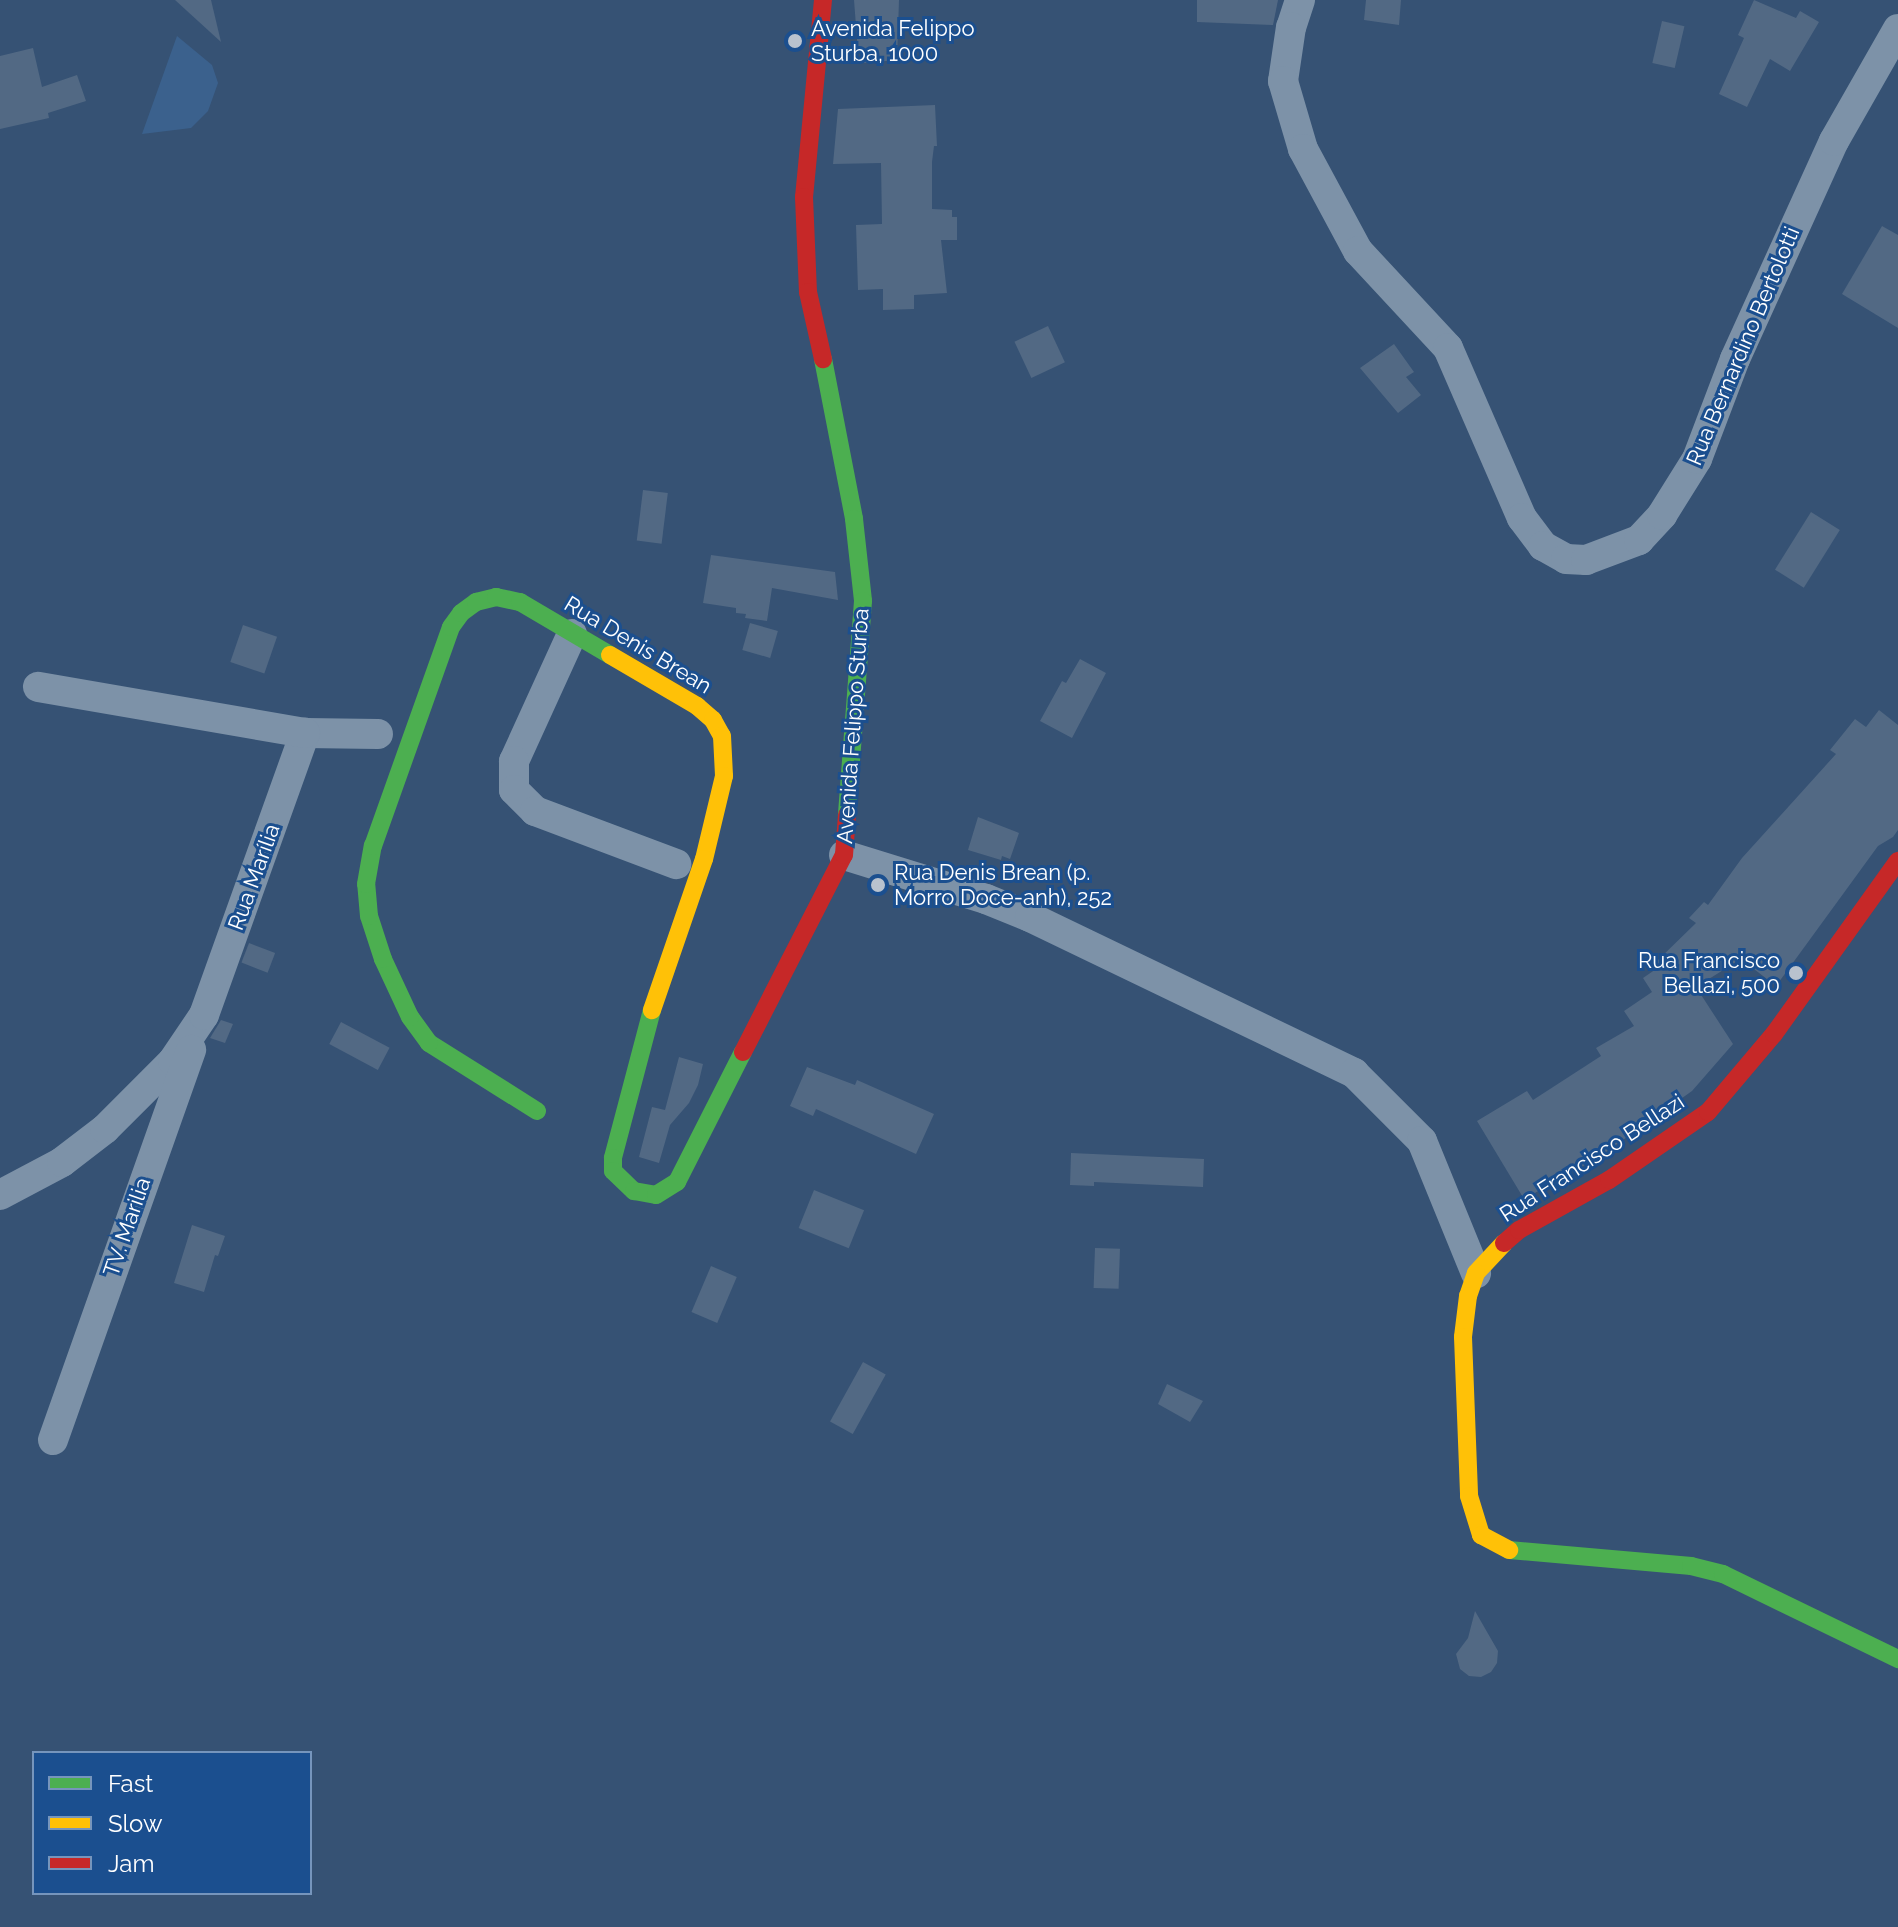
<!DOCTYPE html>
<meta charset="utf-8">
<style>
body{margin:0}
#map{position:relative;width:1898px;height:1927px;overflow:hidden;background:#365274;font-family:Raleway,sans-serif}
div>[style]{position:absolute}
.water>*{inset:0;background:#3b618d}
.building>*{inset:0;background:#526984;transform-origin:0 0}
.street>*{height:30px;margin:-15px;padding:0 15px;transform-origin:15px;border-radius:15px;background:#7d92a8}
.fast>*{height:18px;margin:-9px;padding:0 9px;transform-origin:9px;border-radius:9px;background:#4caf50}
.slow>*{height:18px;margin:-9px;padding:0 9px;transform-origin:9px;border-radius:9px;background:#ffc107}
.jam>*{height:18px;margin:-9px;padding:0 9px;transform-origin:9px;border-radius:9px;background:#c62828}
.dots>*{width:22px;height:22px;translate:-50% -50%;box-sizing:border-box;border:4px solid #1b4f8f;border-radius:50%}
span{translate:-50% -50%;white-space:nowrap;text-align:center;line-height:1.15;-webkit-text-stroke:6px #1b4f8f;paint-order:stroke}
.poi-label{font-size:22px;color:#fff}
.left{translate:0 -50%;text-align:left}
.right{translate:-100% -50%;text-align:right}
.street-label{font-size:22px;color:#fff}
.legend{position:absolute;left:32px;top:1751px;width:280px;height:144px;box-sizing:border-box;background:#1b4f8f;border:2px solid #7695bc;margin:0;padding:10px 14px;list-style:none;font-size:24px;color:#fff}
.legend li{display:flex;align-items:center;gap:16px;height:40px}
.legend b{width:40px;border:2px solid #7695bc}
</style>
<div id="map">
<div class="water">
<i style="clip-path:polygon(177px 36px,212px 65px,218px 83px,208px 111px,191px 128px,142px 134px)"></i>
</div>
<div class="building">
<i style="clip-path:polygon(175px 0,211px 0,221px 42px)"></i>
<i style="clip-path:polygon(854px 0,899px 0,897px 60px,864px 63px,863px 52px,858px 52px)"></i>
<i style="clip-path:polygon(1197px 0,1278px 0,1273px 25px,1197px 22px)"></i>
<i style="clip-path:polygon(1366px 0,1401px 0,1399px 25px,1364px 20px)"></i>
<i style="clip-path:polygon(1754px 0,1796px 18px,1800px 11px,1819px 22px,1790px 71px,1770px 59px,1747px 107px,1719px 94px,1744px 38px,1738px 35px)"></i>
<i style="left:1662px;top:21px;width:23px;height:43px;rotate:13deg"></i>
<i style="clip-path:polygon(33px 48px,42px 87px,77px 75px,86px 101px,48px 113px,49px 118px,0 129px,0 56px)"></i>
<i style="clip-path:polygon(935px 105px,937px 146px,934px 146px,932px 162px,932px 209px,952px 210px,952px 217px,957px 217px,957px 240px,941px 240px,947px 293px,914px 295px,914px 309px,883px 310px,883px 289px,858px 290px,856px 225px,882px 224px,881px 163px,833px 164px,838px 109px)"></i>
<i style="clip-path:polygon(1882px 226px,1898px 235px,1898px 328px,1842px 294px)"></i>
<i style="left:1048px;top:326px;width:40px;height:37px;rotate:65deg"></i>
<i style="clip-path:polygon(1394px 344px,1414px 372px,1406px 377px,1421px 395px,1398px 413px,1360px 368px)"></i>
<i style="left:643px;top:490px;width:25px;height:51px;rotate:7deg"></i>
<i style="left:1811px;top:512px;width:34px;height:68px;rotate:32deg"></i>
<i style="clip-path:polygon(711px 555px,835px 572px,838px 600px,772px 588px,767px 621px,745px 618px,746px 614px,736px 613px,736px 608px,703px 603px)"></i>
<i style="left:750px;top:623px;width:29px;height:28px;rotate:16deg"></i>
<i style="left:243px;top:625px;width:36px;height:39px;rotate:19deg"></i>
<i style="clip-path:polygon(1080px 659px,1106px 673px,1072px 738px,1040px 721px,1062px 681px,1066px 683px)"></i>
<i style="clip-path:polygon(1879px 710px,1898px 725px,1898px 830px,1893px 837px,1878px 846px,1776px 986px,1741px 959px,1696px 987px,1733px 1044px,1692px 1091px,1596px 1159px,1524px 1199px,1477px 1121px,1527px 1091px,1533px 1100px,1601px 1056px,1596px 1048px,1634px 1026px,1624px 1011px,1652px 992px,1643px 978px,1659px 967px,1656px 962px,1696px 923px,1689px 918px,1704px 902px,1708px 905px,1742px 858px,1836px 754px,1830px 750px,1855px 719px,1866px 727px)"></i>
<i style="clip-path:polygon(978px 817px,1019px 833px,1010px 859px,1002px 856px,1001px 860px,968px 850px)"></i>
<i style="left:249px;top:943px;width:28px;height:21px;rotate:21deg"></i>
<i style="clip-path:polygon(221px 1020px,233px 1024px,225px 1043px,210px 1038px)"></i>
<i style="left:341px;top:1022px;width:55px;height:25px;rotate:28deg"></i>
<i style="clip-path:polygon(679px 1057px,703px 1064px,698px 1085px,689px 1103px,670px 1125px,659px 1163px,639px 1157px,652px 1107px,665px 1110px)"></i>
<i style="clip-path:polygon(807px 1067px,855px 1085px,857px 1080px,934px 1114px,916px 1154px,816px 1109px,813px 1116px,790px 1106px)"></i>
<i style="clip-path:polygon(1071px 1153px,1204px 1159px,1203px 1187px,1094px 1182px,1094px 1186px,1070px 1185px)"></i>
<i style="left:814px;top:1190px;width:54px;height:41px;rotate:22deg"></i>
<i style="clip-path:polygon(192px 1225px,225px 1236px,218px 1256px,215px 1255px,204px 1292px,174px 1283px)"></i>
<i style="left:1095px;top:1248px;width:25px;height:40px;rotate:2deg"></i>
<i style="left:711px;top:1266px;width:28px;height:50px;rotate:23deg"></i>
<i style="left:863px;top:1362px;width:26px;height:68px;rotate:29deg"></i>
<i style="clip-path:polygon(1167px 1384px,1203px 1401px,1190px 1422px,1158px 1404px)"></i>
<i style="clip-path:polygon(1475px 1611px,1498px 1651px,1497px 1663px,1491px 1672px,1481px 1677px,1469px 1676px,1460px 1669px,1456px 1654px,1468px 1638px)"></i>
</div>
<div class="street">
<i style="left:1300px;top:0;width:28px;rotate:108deg"></i>
<i style="left:1291px;top:27px;width:55px;rotate:98.4deg"></i>
<i style="left:1283px;top:81px;width:71px;rotate:73.6deg"></i>
<i style="left:1303px;top:149px;width:116px;rotate:61.7deg"></i>
<i style="left:1358px;top:251px;width:132px;rotate:47.1deg"></i>
<i style="left:1448px;top:348px;width:185px;rotate:66.5deg"></i>
<i style="left:1522px;top:518px;width:35px;rotate:53deg"></i>
<i style="left:1543px;top:546px;width:26px;rotate:29deg"></i>
<i style="left:1566px;top:559px;width:20px;rotate:3deg"></i>
<i style="left:1586px;top:560px;width:57px;rotate:-20.7deg"></i>
<i style="left:1639px;top:540px;width:34px;rotate:-47deg"></i>
<i style="left:1662px;top:515px;width:66px;rotate:-58deg"></i>
<i style="left:1697px;top:459px;width:107px;rotate:-69.2deg"></i>
<i style="left:1735px;top:359px;width:239px;rotate:-65.6deg"></i>
<i style="left:1834px;top:141px;width:129px;rotate:-60.3deg"></i>
<i style="left:572px;top:634px;width:140px;rotate:114.5deg"></i>
<i style="left:514px;top:761px;width:29px;rotate:90deg"></i>
<i style="left:514px;top:790px;width:30px;rotate:45deg"></i>
<i style="left:535px;top:811px;width:151px;rotate:20.6deg"></i>
<i style="left:305px;top:733px;width:73px;rotate:0.8deg"></i>
<i style="left:844px;top:855px;width:149px;rotate:17.2deg"></i>
<i style="left:986px;top:899px;width:48px;rotate:22.2deg"></i>
<i style="left:1030px;top:917px;width:360px;rotate:25.7deg"></i>
<i style="left:1354px;top:1073px;width:96px;rotate:45deg"></i>
<i style="left:1422px;top:1141px;width:143px;rotate:67.8deg"></i>
<i style="left:0;top:1195px;width:70px;rotate:-28deg"></i>
<i style="left:62px;top:1162px;width:54px;rotate:-37.5deg"></i>
<i style="left:105px;top:1129px;width:96px;rotate:-45deg"></i>
<i style="left:173px;top:1061px;width:55px;rotate:-56deg"></i>
<i style="left:204px;top:1015px;width:300px;rotate:-70.3deg"></i>
<i style="left:305px;top:733px;width:271px;rotate:-170.2deg"></i>
<i style="left:53px;top:1440px;width:414px;rotate:-70.5deg"></i>
</div>
<div class="fast">
<i style="left:823px;top:359px;width:163px;rotate:79deg"></i>
<i style="left:854px;top:519px;width:82px;rotate:83.7deg"></i>
<i style="left:863px;top:601px;width:215px;rotate:94.3deg"></i>
<i style="left:652px;top:1010px;width:153px;rotate:104.8deg"></i>
<i style="left:613px;top:1158px;width:13px;rotate:90deg"></i>
<i style="left:613px;top:1171px;width:29px;rotate:44deg"></i>
<i style="left:634px;top:1191px;width:22px;rotate:10deg"></i>
<i style="left:656px;top:1195px;width:25px;rotate:-32deg"></i>
<i style="left:677px;top:1182px;width:146px;rotate:-63.1deg"></i>
<i style="left:537px;top:1111px;width:128px;rotate:-147.8deg"></i>
<i style="left:429px;top:1043px;width:32px;rotate:-126deg"></i>
<i style="left:410px;top:1017px;width:64px;rotate:-115deg"></i>
<i style="left:383px;top:959px;width:45px;rotate:-108deg"></i>
<i style="left:369px;top:916px;width:32px;rotate:-95deg"></i>
<i style="left:366px;top:884px;width:39px;rotate:-80deg"></i>
<i style="left:373px;top:846px;width:232px;rotate:-70.4deg"></i>
<i style="left:451px;top:627px;width:17px;rotate:-54deg"></i>
<i style="left:461px;top:613px;width:19px;rotate:-36deg"></i>
<i style="left:476px;top:602px;width:21px;rotate:-14deg"></i>
<i style="left:496px;top:597px;width:25px;rotate:12deg"></i>
<i style="left:520px;top:602px;width:104px;rotate:30.5deg"></i>
<i style="left:1509px;top:1550px;width:183px;rotate:5deg"></i>
<i style="left:1691px;top:1566px;width:33px;rotate:14deg"></i>
<i style="left:1723px;top:1574px;width:195px;rotate:25.9deg"></i>
</div>
<div class="slow">
<i style="left:610px;top:655px;width:101px;rotate:30.4deg"></i>
<i style="left:697px;top:706px;width:21px;rotate:41deg"></i>
<i style="left:713px;top:720px;width:18px;rotate:61deg"></i>
<i style="left:722px;top:736px;width:40px;rotate:87.1deg"></i>
<i style="left:724px;top:776px;width:85px;rotate:103.5deg"></i>
<i style="left:704px;top:859px;width:160px;rotate:109deg"></i>
<i style="left:1504px;top:1243px;width:41px;rotate:133deg"></i>
<i style="left:1476px;top:1273px;width:24px;rotate:109deg"></i>
<i style="left:1468px;top:1296px;width:41px;rotate:97deg"></i>
<i style="left:1463px;top:1337px;width:159px;rotate:87.8deg"></i>
<i style="left:1469px;top:1496px;width:41px;rotate:72.9deg"></i>
<i style="left:1481px;top:1535px;width:32px;rotate:28deg"></i>
</div>
<div class="jam">
<i style="left:823px;top:0;width:198px;rotate:95.5deg"></i>
<i style="left:804px;top:197px;width:95px;rotate:87.6deg"></i>
<i style="left:808px;top:292px;width:69px;rotate:77.4deg"></i>
<i style="left:743px;top:1052px;width:221px;rotate:-62.9deg"></i>
<i style="left:844px;top:855px;width:40px;rotate:-85.7deg"></i>
<i style="left:1504px;top:1243px;width:20px;rotate:-41deg"></i>
<i style="left:1519px;top:1230px;width:103px;rotate:-29.1deg"></i>
<i style="left:1609px;top:1180px;width:120px;rotate:-34.5deg"></i>
<i style="left:1708px;top:1112px;width:102px;rotate:-49.8deg"></i>
<i style="left:1774px;top:1034px;width:213px;rotate:-54.4deg"></i>
</div>
<div class="dots">
<i style="left:795px;top:41px;background:#b9c2ce"></i>
<i style="left:878px;top:885px;background:#b9c2ce"></i>
<i style="left:1796px;top:973px;background:#b9c2ce"></i>
</div>
<div class="poi-label">
<span class="left" style="left:811px;top:41px">Avenida Felippo<br>Sturba, 1000</span>
<span class="left" style="left:894px;top:885px">Rua Denis Brean (p.<br>Morro Doce-anh), 252</span>
<span class="right" style="left:1780px;top:973px">Rua Francisco<br>Bellazi, 500</span>
</div>
<div class="street-label">
<span style="left:1743px;top:346px;rotate:-67deg">Rua Bernardino Bertolotti</span>
<span style="left:638px;top:645px;rotate:31deg">Rua Denis Brean</span>
<span style="left:853px;top:726px;rotate:-86deg">Avenida Felippo Sturba</span>
<span style="left:254px;top:877px;rotate:-70deg">Rua Marília</span>
<span style="left:1592px;top:1158px;rotate:-33deg">Rua Francisco Bellazi</span>
<span style="left:127px;top:1227px;rotate:-71deg">TV. Marilia</span>
</div>
<ul class="legend">
<li><b style="height:10px;background:#4caf50"></b>Fast</li>
<li><b style="height:10px;background:#ffc107"></b>Slow</li>
<li><b style="height:10px;background:#c62828"></b>Jam</li>
</ul>
</div>
